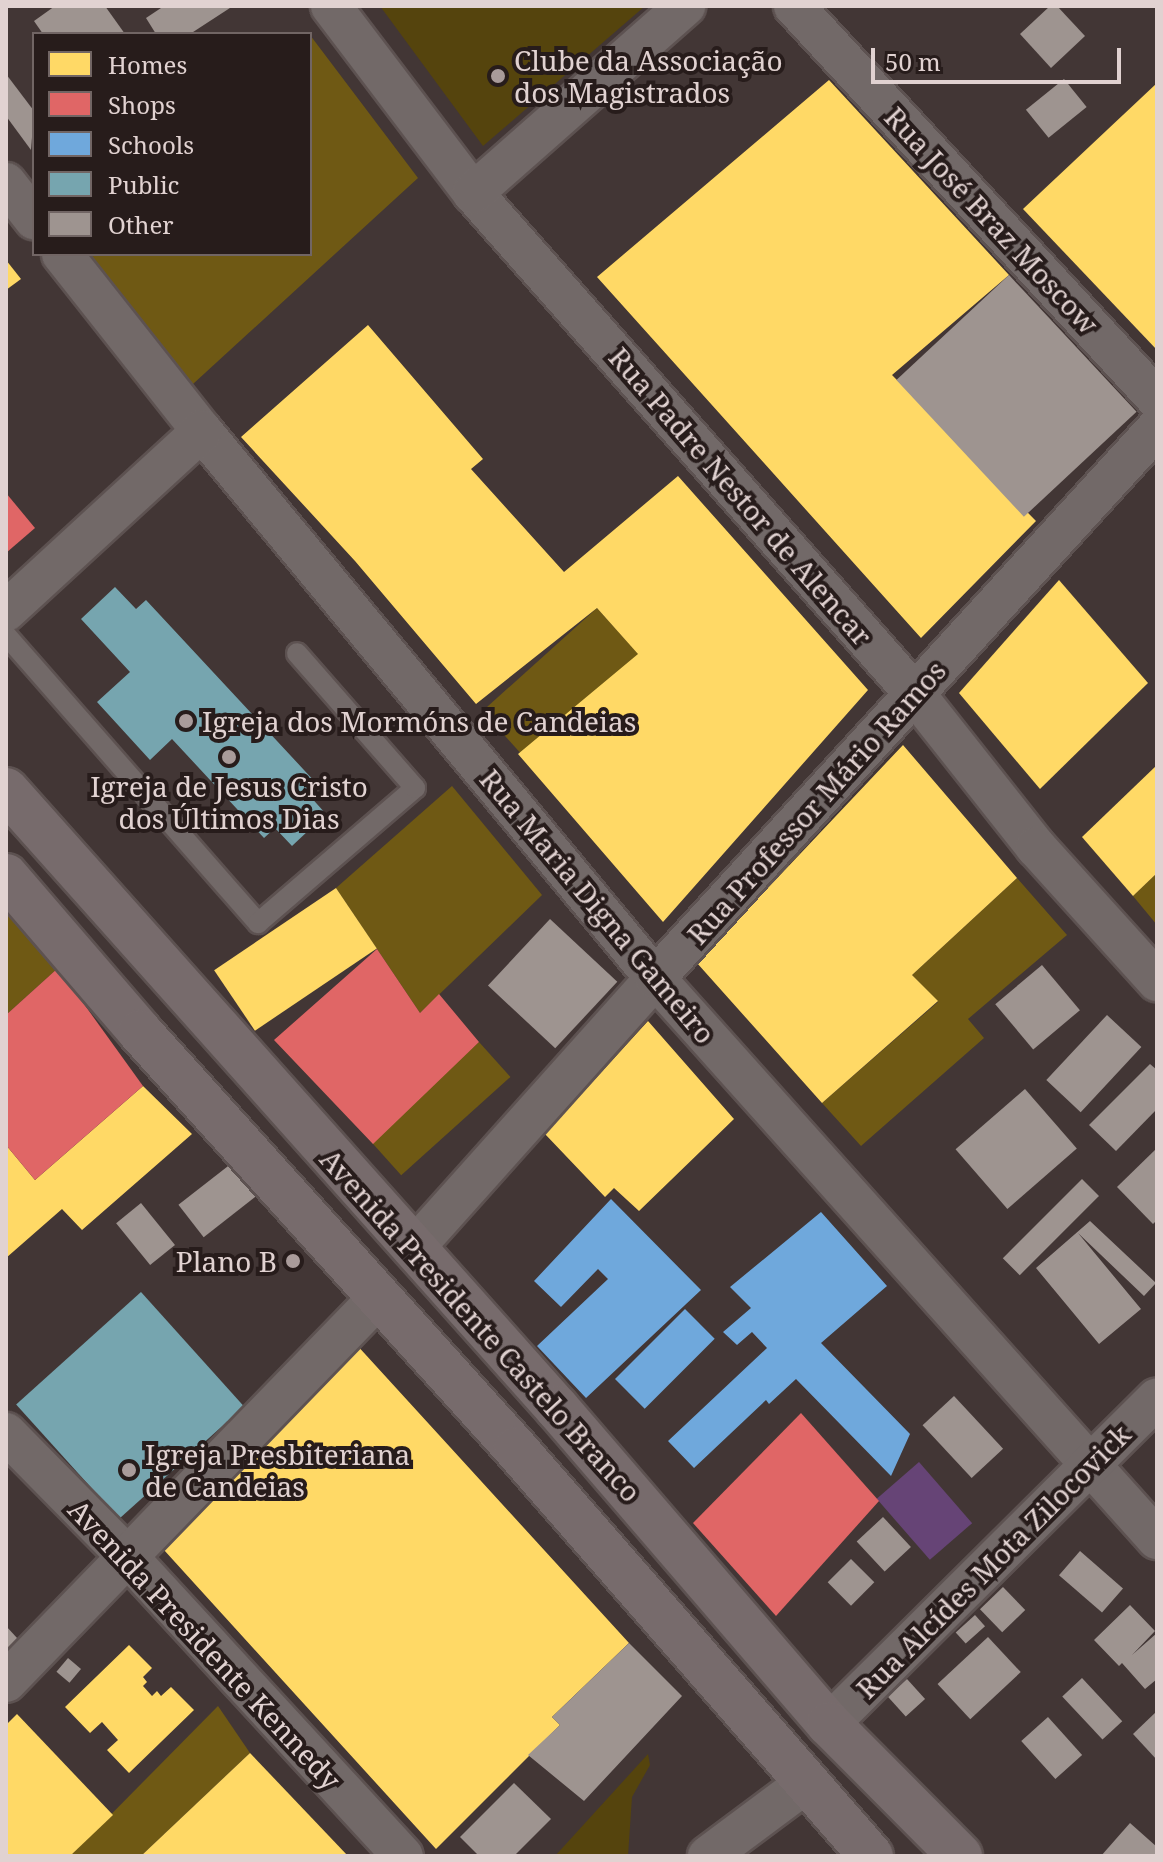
<!DOCTYPE html>
<meta charset="utf-8">
<style>
body{margin:0}
#map{position:relative;width:1163px;height:1862px;overflow:hidden;background:#423635;font-family:"Noto Serif",serif}
div>[style]{position:absolute}
.green>*{inset:0;background:#55440d}
.forest>*{inset:0;background:#6f5914;transform-origin:0 0}
.water>*{inset:0;background:#664476;transform-origin:0 0}
.homes>*{inset:0;background:#ffd966;transform-origin:0 0}
.shops>*{inset:0;background:#e06666}
.schools>*{inset:0;background:#6fa8dc;transform-origin:0 0}
.public>*{inset:0;background:#76a5af;transform-origin:0 0}
.building>*{inset:0;background:#9e9490;transform-origin:0 0}
.roads{filter:drop-shadow(2px 0 #5d5251) drop-shadow(-2px 0 #5d5251) drop-shadow(0 2px #5d5251) drop-shadow(0 -2px #5d5251)}
.lane>*{height:20px;margin:-10px;padding:0 10px;transform-origin:10px;border-radius:10px;background:#726968}
.street>*{height:40px;margin:-20px;padding:0 20px;transform-origin:20px;border-radius:20px;background:#726968}
.primary>*{height:44px;margin:-22px;padding:0 22px;transform-origin:22px;border-radius:22px;background:#776b6c}
.dots>*{width:22px;height:22px;translate:-50% -50%;box-sizing:border-box;border:4px solid #271c1b;border-radius:50%}
span{translate:-50% -50%;white-space:nowrap;text-align:center;line-height:1.15;-webkit-text-stroke:8px #271c1b;paint-order:stroke}
.poi-label{font-size:28px;color:#e1d2d1}
.left{translate:0 -50%;text-align:left}
.right{translate:-100% -50%;text-align:right}
.street-label{font-size:28px;color:#e1d2d1}
.frame{position:absolute;inset:0;border:8px solid #e1d2d1;pointer-events:none}
.legend{position:absolute;left:32px;top:32px;width:280px;height:224px;box-sizing:border-box;background:#271c1b;border:2px solid #716564;margin:0;padding:10px 14px;list-style:none;font-size:24px;color:#e1d2d1}
.legend li{display:flex;align-items:center;gap:16px;height:40px}
.legend b{width:40px;border:2px solid #716564}
.scale{position:absolute;left:871px;top:48px;width:250px;height:36px;box-sizing:border-box;border:4px solid #e1d2d1;border-top:0;padding-left:10px;font-size:24px;line-height:28px;white-space:nowrap;color:#e1d2d1;-webkit-text-stroke:6px #271c1b;paint-order:stroke}
</style>
<div id="map">
<div class="green">
<i style="clip-path:polygon(380px 6px,645px 6px,483px 146px)"></i>
<i style="clip-path:polygon(648px 1754px,650px 1765px,632px 1797px,628px 1856px,555px 1856px)"></i>
</div>
<div class="forest">
<i style="clip-path:polygon(310px 35px,418px 178px,181px 395px,66px 254px,310px 254px)"></i>
<i style="left:597px;top:608px;width:62px;height:154px;rotate:48deg"></i>
<i style="clip-path:polygon(452px 786px,542px 895px,420px 1013px,336px 888px)"></i>
<i style="clip-path:polygon(1157px 873px,1157px 925px,1133px 896px)"></i>
<i style="clip-path:polygon(1017px 878px,1067px 935px,968px 1019px,984px 1038px,861px 1146px,822px 1103px,938px 1002px,912px 975px)"></i>
<i style="clip-path:polygon(6px 908px,58px 968px,6px 1015px)"></i>
<i style="left:479px;top:1042px;width:47px;height:147px;rotate:48deg"></i>
<i style="clip-path:polygon(218px 1706px,250px 1753px,141px 1856px,70px 1856px)"></i>
</div>
<div class="water">
<i style="left:919px;top:1462px;width:81px;height:56px;rotate:49deg"></i>
</div>
<div class="homes">
<i style="clip-path:polygon(829px 80px,1009px 275px,892px 375px,1036px 521px,921px 638px,597px 277px)"></i>
<i style="clip-path:polygon(1157px 83px,1157px 350px,1023px 209px)"></i>
<i style="clip-path:polygon(6px 260px,21px 279px,6px 290px)"></i>
<i style="clip-path:polygon(368px 325px,483px 459px,471px 469px,564px 572px,678px 476px,868px 690px,663px 922px,518px 754px,638px 654px,597px 608px,476px 704px,355px 561px,241px 437px)"></i>
<i style="clip-path:polygon(1059px 580px,1148px 683px,1040px 789px,959px 693px)"></i>
<i style="clip-path:polygon(903px 745px,1017px 878px,912px 975px,938px 1001px,822px 1103px,697px 963px)"></i>
<i style="clip-path:polygon(1157px 765px,1157px 873px,1133px 896px,1082px 837px)"></i>
<i style="left:336px;top:888px;width:73px;height:147px;rotate:56deg"></i>
<i style="clip-path:polygon(648px 1021px,734px 1119px,639px 1211px,614px 1188px,605px 1197px,545px 1134px)"></i>
<i style="clip-path:polygon(143px 1086px,192px 1134px,82px 1230px,62px 1209px,6px 1258px,6px 1145px,35px 1180px)"></i>
<i style="clip-path:polygon(355px 1343px,629px 1643px,552px 1717px,560px 1725px,436px 1849px,164px 1550px)"></i>
<i style="clip-path:polygon(129px 1645px,152px 1668px,143px 1677px,147px 1682px,143px 1686px,152px 1696px,157px 1691px,161px 1696px,171px 1687px,194px 1710px,129px 1773px,107px 1750px,118px 1740px,102px 1722px,90px 1733px,65px 1707px)"></i>
<i style="clip-path:polygon(17px 1714px,113px 1815px,70px 1856px,6px 1856px,6px 1725px)"></i>
<i style="clip-path:polygon(250px 1753px,348px 1856px,141px 1856px)"></i>
</div>
<div class="shops">
<i style="clip-path:polygon(6px 493px,35px 528px,6px 553px)"></i>
<i style="clip-path:polygon(377px 949px,420px 1013px,439px 994px,479px 1042px,373px 1144px,274px 1040px)"></i>
<i style="clip-path:polygon(58px 968px,143px 1086px,35px 1180px,6px 1145px,6px 1015px)"></i>
<i style="clip-path:polygon(801px 1413px,879px 1501px,776px 1616px,693px 1523px)"></i>
</div>
<div class="schools">
<i style="clip-path:polygon(611px 1199px,701px 1290px,586px 1398px,537px 1346px,608px 1279px,598px 1269px,561px 1307px,534px 1281px)"></i>
<i style="clip-path:polygon(821px 1212px,887px 1286px,821px 1343px,910px 1434px,891px 1476px,796px 1379px,769px 1404px,766px 1400px,694px 1468px,668px 1441px,767px 1348px,752px 1332px,737px 1345px,723px 1332px,751px 1308px,730px 1287px)"></i>
<i style="left:685px;top:1309px;width:42px;height:99px;rotate:45deg"></i>
</div>
<div class="public">
<i style="clip-path:polygon(115px 587px,136px 609px,146px 600px,317px 784px,308px 794px,326px 814px,292px 846px,275px 828px,264px 838px,172px 739px,150px 760px,97px 702px,130px 672px,81px 619px)"></i>
<i style="left:141px;top:1292px;width:154px;height:168px;rotate:48deg"></i>
</div>
<div class="building">
<i style="clip-path:polygon(55px 6px,105px 6px,125px 34px,43px 34px,34px 21px)"></i>
<i style="clip-path:polygon(164px 6px,233px 6px,190px 34px,156px 34px,146px 18px)"></i>
<i style="clip-path:polygon(1050px 6px,1057px 6px,1085px 36px,1051px 68px,1020px 34px)"></i>
<i style="clip-path:polygon(6px 74px,34px 111px,31px 150px,6px 116px)"></i>
<i style="left:1064px;top:79px;width:36px;height:49px;rotate:51deg"></i>
<i style="left:1009px;top:275px;width:187px;height:154px;rotate:47deg"></i>
<i style="left:550px;top:919px;width:92px;height:91px;rotate:43deg"></i>
<i style="left:1042px;top:965px;width:59px;height:61px;rotate:50deg"></i>
<i style="left:1107px;top:1015px;width:47px;height:89px;rotate:43deg"></i>
<i style="clip-path:polygon(1150px 1064px,1157px 1070px,1157px 1109px,1116px 1151px,1089px 1125px)"></i>
<i style="left:1025px;top:1089px;width:79px;height:92px;rotate:49deg"></i>
<i style="clip-path:polygon(1157px 1148px,1157px 1220px,1153px 1224px,1117px 1187px)"></i>
<i style="left:232px;top:1163px;width:41px;height:68px;rotate:52deg"></i>
<i style="left:1082px;top:1179px;width:24px;height:112px;rotate:45deg"></i>
<i style="left:141px;top:1203px;width:54px;height:32px;rotate:51deg"></i>
<i style="clip-path:polygon(1090px 1221px,1156px 1283px,1144px 1296px,1078px 1233px,1141px 1309px,1099px 1344px,1036px 1268px)"></i>
<i style="left:954px;top:1396px;width:72px;height:43px;rotate:47deg"></i>
<i style="left:883px;top:1517px;width:41px;height:36px;rotate:47deg"></i>
<i style="left:1080px;top:1551px;width:57px;height:32px;rotate:41deg"></i>
<i style="left:851px;top:1559px;width:33px;height:33px;rotate:45deg"></i>
<i style="left:1003px;top:1587px;width:32px;height:32px;rotate:46deg"></i>
<i style="clip-path:polygon(1130px 1605px,1155px 1631px,1132px 1655px,1157px 1633px,1157px 1679px,1145px 1689px,1122px 1663px,1119px 1666px,1094px 1640px)"></i>
<i style="left:975px;top:1615px;width:15px;height:26px;rotate:48deg"></i>
<i style="clip-path:polygon(6px 1626px,29px 1651px,6px 1673px)"></i>
<i style="left:988px;top:1637px;width:48px;height:69px;rotate:47deg"></i>
<i style="clip-path:polygon(629px 1643px,682px 1696px,584px 1801px,528px 1755px,560px 1725px,552px 1717px)"></i>
<i style="left:68px;top:1658px;width:17px;height:18px;rotate:40deg"></i>
<i style="left:1082px;top:1678px;width:59px;height:27px;rotate:47deg"></i>
<i style="left:907px;top:1679px;width:27px;height:26px;rotate:48deg"></i>
<i style="clip-path:polygon(1157px 1711px,1157px 1760px,1133px 1734px)"></i>
<i style="left:1048px;top:1717px;width:51px;height:36px;rotate:48deg"></i>
<i style="clip-path:polygon(514px 1783px,551px 1819px,514px 1856px,479px 1856px,460px 1837px)"></i>
<i style="clip-path:polygon(1130px 1823px,1157px 1847px,1157px 1856px,1101px 1856px)"></i>
</div>
<div class="roads">
<div class="lane">
<i style="left:6px;top:635px;width:383px;rotate:48.8deg"></i>
<i style="left:258px;top:923px;width:207px;rotate:-40.7deg"></i>
<i style="left:415px;top:788px;width:179px;rotate:-131.2deg"></i>
</div>
<div class="street">
<i style="left:331px;top:6px;width:235px;rotate:52.8deg"></i>
<i style="left:473px;top:193px;width:668px;rotate:48.58deg"></i>
<i style="left:915px;top:694px;width:195px;rotate:51.7deg"></i>
<i style="left:1036px;top:847px;width:181px;rotate:47.9deg"></i>
<i style="left:794px;top:6px;width:535px;rotate:47.27deg"></i>
<i style="left:6px;top:183px;width:46px;rotate:52.1deg"></i>
<i style="left:473px;top:193px;width:283px;rotate:-41.4deg"></i>
<i style="left:62px;top:254px;width:226px;rotate:51.7deg"></i>
<i style="left:202px;top:431px;width:710px;rotate:50.37deg"></i>
<i style="left:655px;top:978px;width:753px;rotate:48.18deg"></i>
<i style="left:6px;top:611px;width:266px;rotate:-42.6deg"></i>
<i style="left:413px;top:1249px;width:363px;rotate:-48.2deg"></i>
<i style="left:655px;top:978px;width:745px;rotate:-47.61deg"></i>
<i style="left:6px;top:1433px;width:171px;rotate:45.5deg"></i>
<i style="left:126px;top:1555px;width:409px;rotate:47.4deg"></i>
<i style="left:6px;top:1682px;width:537px;rotate:-45.9deg"></i>
<i style="left:829px;top:1724px;width:462px;rotate:-44.8deg"></i>
<i style="left:708px;top:1856px;width:122px;rotate:-36.7deg"></i>
</div>
<div class="primary">
<i style="left:6px;top:790px;width:828px;rotate:48.28deg"></i>
<i style="left:557px;top:1408px;width:417px;rotate:49.3deg"></i>
<i style="left:829px;top:1724px;width:186px;rotate:45.2deg"></i>
<i style="left:6px;top:876px;width:206px;rotate:49.3deg"></i>
<i style="left:140px;top:1032px;width:561px;rotate:47.96deg"></i>
<i style="left:516px;top:1449px;width:540px;rotate:48.9deg"></i>
</div>
</div>
<div class="dots">
<i style="left:498px;top:76px;background:#a99b9a"></i>
<i style="left:186px;top:721px;background:#a99b9a"></i>
<i style="left:229px;top:757px;background:#a99b9a"></i>
<i style="left:293px;top:1261px;background:#a99b9a"></i>
<i style="left:129px;top:1470px;background:#a99b9a"></i>
</div>
<div class="poi-label">
<span class="left" style="left:514px;top:76px">Clube da Associação<br>dos Magistrados</span>
<span class="left" style="left:202px;top:721px">Igreja dos Mormóns de Candeias</span>
<span style="left:229px;top:802px">Igreja de Jesus Cristo<br>dos Últimos Dias</span>
<span class="right" style="left:277px;top:1261px">Plano B</span>
<span class="left" style="left:145px;top:1470px">Igreja Presbiteriana<br>de Candeias</span>
</div>
<div class="street-label">
<span style="left:992px;top:220px;rotate:47deg">Rua José Braz Moscow</span>
<span style="left:741px;top:496px;rotate:49deg">Rua Padre Nestor de Alencar</span>
<span style="left:816px;top:802px;rotate:-48deg">Rua Professor Mário Ramos</span>
<span style="left:598px;top:906px;rotate:50deg">Rua Maria Digna Gameiro</span>
<span style="left:481px;top:1325px;rotate:48deg">Avenida Presidente Castelo Branco</span>
<span style="left:993px;top:1561px;rotate:-45deg">Rua Alcídes Mota Zilocovick</span>
<span style="left:205px;top:1644px;rotate:47deg">Avenida Presidente Kennedy</span>
</div>
<div class="frame"></div>
<ul class="legend">
<li><b style="height:22px;background:#ffd966"></b>Homes</li>
<li><b style="height:22px;background:#e06666"></b>Shops</li>
<li><b style="height:22px;background:#6fa8dc"></b>Schools</li>
<li><b style="height:22px;background:#76a5af"></b>Public</li>
<li><b style="height:22px;background:#9e9490"></b>Other</li>
</ul>
<div class="scale">50 m</div>
</div>
